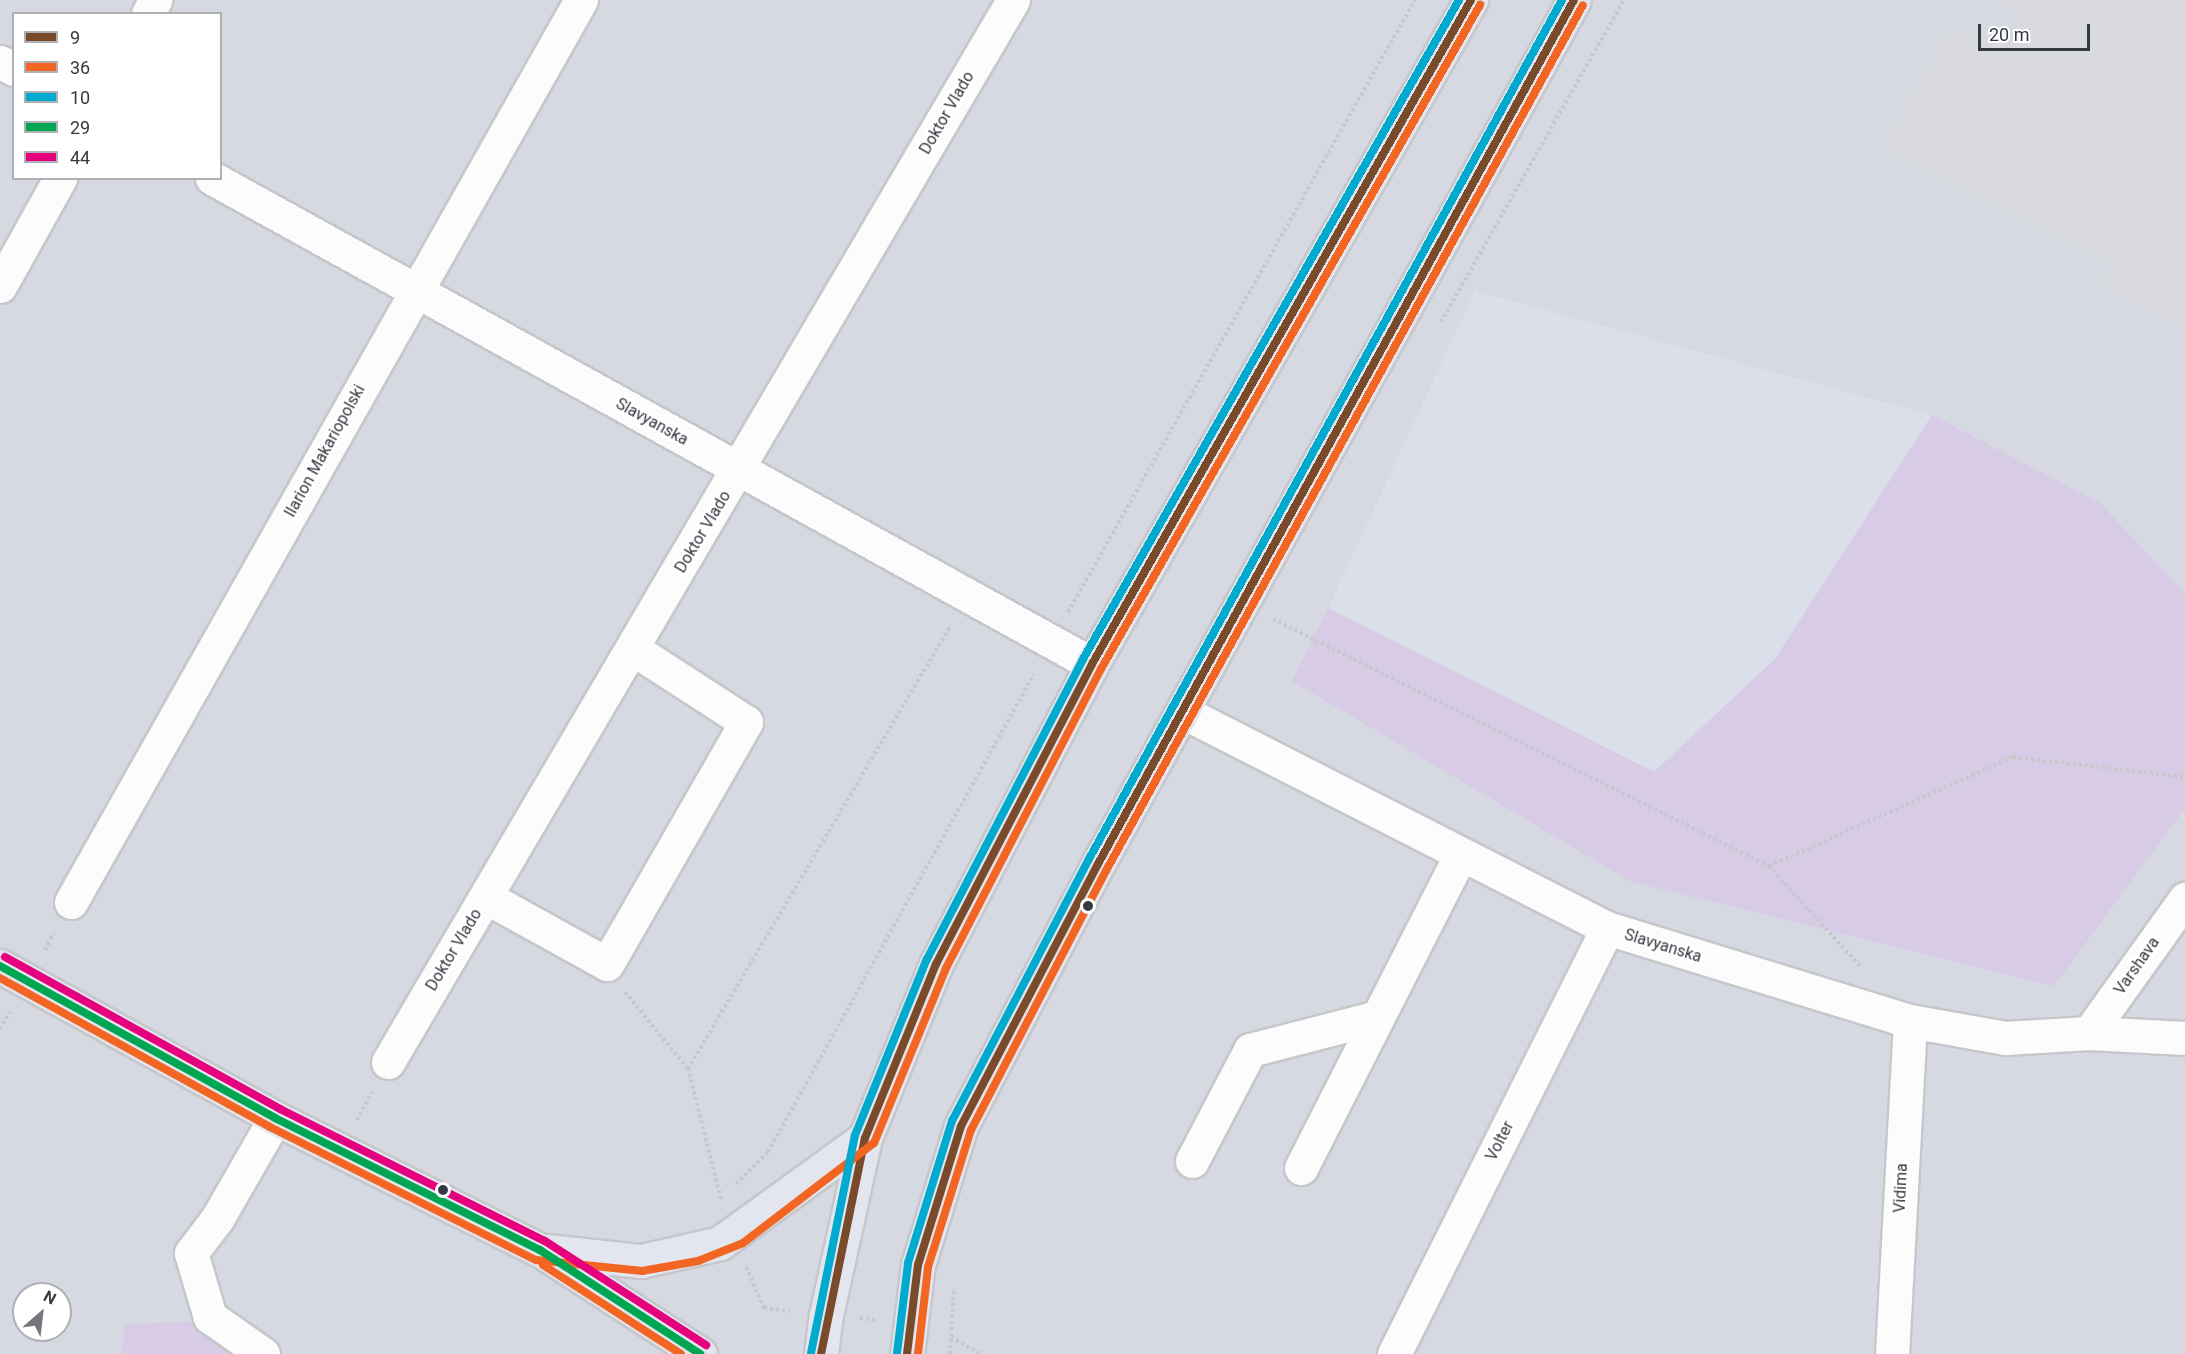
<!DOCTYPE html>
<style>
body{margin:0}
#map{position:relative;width:2185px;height:1354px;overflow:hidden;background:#e8e9ed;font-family:Roboto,sans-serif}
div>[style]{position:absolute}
.residential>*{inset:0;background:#d6d9e1}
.education>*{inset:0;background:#dbdfea}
.green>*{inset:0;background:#d7cbe6}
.parking>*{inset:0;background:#d9dade}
.path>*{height:4px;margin-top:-2px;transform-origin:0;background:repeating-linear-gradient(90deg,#c6c8cb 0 3px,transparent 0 6px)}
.roads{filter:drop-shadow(2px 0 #c6c7cb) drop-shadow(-2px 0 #c6c7cb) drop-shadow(0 2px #c6c7cb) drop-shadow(0 -2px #c6c7cb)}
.minor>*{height:33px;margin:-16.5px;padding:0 16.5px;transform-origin:16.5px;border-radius:16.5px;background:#fcfcfc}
.major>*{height:33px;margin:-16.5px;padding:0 16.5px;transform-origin:16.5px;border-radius:16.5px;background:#e3e6ef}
.bus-1>*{height:8px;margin:-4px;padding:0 4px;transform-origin:4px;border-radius:4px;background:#7a4b2a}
.bus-2>*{height:8px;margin:-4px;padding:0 4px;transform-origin:4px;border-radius:4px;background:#f26522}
.bus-3>*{height:8px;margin:-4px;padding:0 4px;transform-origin:4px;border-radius:4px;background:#00a9ce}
.bus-4>*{height:8px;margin:-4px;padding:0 4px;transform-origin:4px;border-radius:4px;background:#00a651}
.bus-5>*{height:8px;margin:-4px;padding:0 4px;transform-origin:4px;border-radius:4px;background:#e5007d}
.dots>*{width:16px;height:16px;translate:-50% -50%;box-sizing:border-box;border:3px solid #fff;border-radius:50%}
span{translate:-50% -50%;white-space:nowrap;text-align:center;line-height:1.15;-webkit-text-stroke:6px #fff;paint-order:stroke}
.street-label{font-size:16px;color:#353a42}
.legend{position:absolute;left:12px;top:12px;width:210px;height:168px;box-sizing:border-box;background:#fff;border:2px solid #aeb0b3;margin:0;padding:8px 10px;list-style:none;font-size:18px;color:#353a42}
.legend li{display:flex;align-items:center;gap:12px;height:30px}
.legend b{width:30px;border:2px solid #aeb0b3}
.north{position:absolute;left:12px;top:1282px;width:60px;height:60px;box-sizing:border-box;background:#fff;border:2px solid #aeb0b3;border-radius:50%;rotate:28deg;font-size:16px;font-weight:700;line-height:24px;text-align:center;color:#353a42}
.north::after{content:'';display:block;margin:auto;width:21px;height:27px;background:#74777e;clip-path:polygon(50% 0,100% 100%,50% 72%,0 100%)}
.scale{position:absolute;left:1978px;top:24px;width:112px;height:27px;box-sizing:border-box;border:3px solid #353a42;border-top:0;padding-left:8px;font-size:18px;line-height:21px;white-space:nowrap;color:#353a42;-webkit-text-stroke:4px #fff;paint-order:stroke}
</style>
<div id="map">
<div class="residential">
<i style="clip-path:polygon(evenodd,0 0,2185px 0,2185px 1354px,0 1354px,0 0,14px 14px,220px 14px,220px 178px,14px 178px,14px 14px,0 0,24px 1294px,60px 1294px,60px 1330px,24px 1330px,24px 1294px)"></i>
</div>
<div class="education">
<i style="clip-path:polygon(1475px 291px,1932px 415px,1775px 659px,1654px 772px,1328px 608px)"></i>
</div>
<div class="green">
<i style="clip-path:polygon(1932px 415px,2100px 503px,2185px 594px,2185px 808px,2054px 986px,1632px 882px,1292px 681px,1328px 608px,1654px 772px,1775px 659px)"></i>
<i style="clip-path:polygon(221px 1321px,280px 1354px,121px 1354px,126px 1324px)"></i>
</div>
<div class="parking">
<i style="clip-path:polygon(1996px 0,2185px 0,2185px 331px,2101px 284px,2111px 265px,1882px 148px,1950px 26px,2011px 48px,2019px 11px)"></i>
</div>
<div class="path">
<i style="left:1441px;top:322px;width:370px;rotate:-60.4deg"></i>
<i style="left:1068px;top:612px;width:704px;rotate:-60.45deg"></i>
<i style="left:1273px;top:619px;width:554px;rotate:26.47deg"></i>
<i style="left:1769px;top:866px;width:137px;rotate:47.7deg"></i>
<i style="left:1769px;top:866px;width:267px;rotate:-24.1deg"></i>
<i style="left:2013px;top:757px;width:173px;rotate:6.6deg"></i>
<i style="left:45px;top:950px;width:19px;rotate:-62deg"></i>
<i style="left:625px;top:992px;width:99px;rotate:50.7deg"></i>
<i style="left:0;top:1029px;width:20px;rotate:-60deg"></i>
<i style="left:357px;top:1120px;width:32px;rotate:-62deg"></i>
<i style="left:736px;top:1184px;width:45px;rotate:-45deg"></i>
<i style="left:768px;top:1152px;width:547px;rotate:-60.9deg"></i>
<i style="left:721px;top:1199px;width:134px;rotate:-104.2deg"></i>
<i style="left:688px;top:1069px;width:516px;rotate:-59.36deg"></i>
<i style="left:746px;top:1267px;width:45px;rotate:66.3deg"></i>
<i style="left:764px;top:1308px;width:26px;rotate:7deg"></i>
<i style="left:860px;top:1318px;width:17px;rotate:7deg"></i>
<i style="left:951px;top:1337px;width:34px;rotate:30deg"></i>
<i style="left:950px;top:1354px;width:65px;rotate:-86.5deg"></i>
</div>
<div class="roads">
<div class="minor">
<i style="left:148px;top:14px;width:16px;rotate:-63deg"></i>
<i style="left:0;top:62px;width:16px;rotate:27deg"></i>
<i style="left:212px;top:178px;width:1005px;rotate:28.91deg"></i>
<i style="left:0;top:286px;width:124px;rotate:-60.9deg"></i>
<i style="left:1183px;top:712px;width:476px;rotate:27deg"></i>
<i style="left:1607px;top:928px;width:317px;rotate:17.1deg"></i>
<i style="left:1910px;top:1021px;width:97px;rotate:10.1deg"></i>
<i style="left:2005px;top:1038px;width:84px;rotate:-3.4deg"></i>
<i style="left:2089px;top:1033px;width:96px;rotate:3deg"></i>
<i style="left:486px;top:897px;width:138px;rotate:29deg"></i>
<i style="left:607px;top:964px;width:279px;rotate:-60.1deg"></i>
<i style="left:746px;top:722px;width:135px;rotate:-147.1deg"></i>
<i style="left:71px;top:902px;width:1036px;rotate:-60.52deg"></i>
<i style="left:2089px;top:1033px;width:165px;rotate:-54.4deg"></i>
<i style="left:388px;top:1062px;width:1232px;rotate:-59.52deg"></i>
<i style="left:1192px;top:1161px;width:125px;rotate:-62.4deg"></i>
<i style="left:1250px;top:1050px;width:132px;rotate:-14.5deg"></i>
<i style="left:1301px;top:1168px;width:352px;rotate:-63deg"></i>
<i style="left:263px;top:1354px;width:65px;rotate:-145.1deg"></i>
<i style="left:210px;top:1317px;width:67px;rotate:-106.5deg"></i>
<i style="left:191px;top:1253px;width:43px;rotate:-52.6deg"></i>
<i style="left:217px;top:1219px;width:116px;rotate:-60.1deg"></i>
<i style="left:1394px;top:1354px;width:476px;rotate:-63.4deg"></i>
<i style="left:1892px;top:1354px;width:333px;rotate:-86.9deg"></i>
</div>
<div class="major">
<i style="left:0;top:966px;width:314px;rotate:28.9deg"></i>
<i style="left:275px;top:1118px;width:296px;rotate:26.5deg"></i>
<i style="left:540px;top:1250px;width:191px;rotate:33deg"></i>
<i style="left:547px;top:1251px;width:95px;rotate:6.1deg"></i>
<i style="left:641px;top:1261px;width:81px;rotate:-12.8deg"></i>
<i style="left:720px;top:1243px;width:179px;rotate:-35.9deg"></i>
<i style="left:821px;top:1354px;width:39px;rotate:-83deg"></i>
<i style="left:826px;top:1315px;width:181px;rotate:-77.6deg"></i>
<i style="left:865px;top:1138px;width:188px;rotate:-67.8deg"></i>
<i style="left:936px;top:964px;width:338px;rotate:-62.5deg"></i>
<i style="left:1092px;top:664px;width:765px;rotate:-60.28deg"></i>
<i style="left:907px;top:1354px;width:90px;rotate:-83deg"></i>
<i style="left:918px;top:1265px;width:145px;rotate:-72.8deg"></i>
<i style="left:961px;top:1126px;width:296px;rotate:-62.4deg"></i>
<i style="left:1098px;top:864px;width:986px;rotate:-61.15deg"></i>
</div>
</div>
<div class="bus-1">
<i style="left:821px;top:1354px;width:220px;rotate:-78.5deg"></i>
<i style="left:865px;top:1138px;width:188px;rotate:-67.8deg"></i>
<i style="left:936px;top:964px;width:338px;rotate:-62.5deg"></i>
<i style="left:1092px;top:664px;width:765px;rotate:-60.28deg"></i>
<i style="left:907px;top:1354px;width:90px;rotate:-83deg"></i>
<i style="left:918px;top:1265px;width:145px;rotate:-72.8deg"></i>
<i style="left:961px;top:1126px;width:296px;rotate:-62.4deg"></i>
<i style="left:1098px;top:864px;width:986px;rotate:-61.15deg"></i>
</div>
<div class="bus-2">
<i style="left:0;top:978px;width:308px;rotate:28.9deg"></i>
<i style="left:270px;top:1127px;width:297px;rotate:26.6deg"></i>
<i style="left:536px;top:1260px;width:107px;rotate:5.9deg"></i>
<i style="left:642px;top:1271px;width:57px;rotate:-10.1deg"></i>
<i style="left:698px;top:1261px;width:48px;rotate:-21.8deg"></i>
<i style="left:743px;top:1243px;width:165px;rotate:-37.4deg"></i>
<i style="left:874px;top:1143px;width:189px;rotate:-67.6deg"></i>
<i style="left:946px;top:968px;width:337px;rotate:-62.6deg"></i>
<i style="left:1101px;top:669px;width:765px;rotate:-60.28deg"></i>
<i style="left:543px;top:1265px;width:164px;rotate:32.8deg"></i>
<i style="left:918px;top:1354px;width:88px;rotate:-83.4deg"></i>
<i style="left:928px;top:1267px;width:144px;rotate:-72.6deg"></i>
<i style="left:971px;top:1130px;width:294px;rotate:-62.5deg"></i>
<i style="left:1107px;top:869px;width:986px;rotate:-61.15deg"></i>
</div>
<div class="bus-3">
<i style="left:811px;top:1353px;width:222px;rotate:-78.6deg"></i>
<i style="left:855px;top:1135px;width:190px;rotate:-67.8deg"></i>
<i style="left:927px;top:959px;width:338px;rotate:-62.5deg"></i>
<i style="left:1083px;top:659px;width:759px;rotate:-60.29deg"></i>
<i style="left:897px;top:1353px;width:91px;rotate:-83deg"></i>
<i style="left:908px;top:1263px;width:149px;rotate:-72.8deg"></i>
<i style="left:952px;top:1121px;width:296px;rotate:-62.4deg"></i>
<i style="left:1089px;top:859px;width:981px;rotate:-61.16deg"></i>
</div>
<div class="bus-4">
<i style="left:0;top:966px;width:314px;rotate:28.9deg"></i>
<i style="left:275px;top:1118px;width:296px;rotate:26.5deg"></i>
<i style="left:540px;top:1250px;width:191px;rotate:33deg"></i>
</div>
<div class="bus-5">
<i style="left:5px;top:957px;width:314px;rotate:28.9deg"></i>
<i style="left:280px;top:1109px;width:296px;rotate:26.5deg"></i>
<i style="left:545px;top:1241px;width:192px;rotate:32.9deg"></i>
</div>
<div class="dots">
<i style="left:1088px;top:906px;background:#353a42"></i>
<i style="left:443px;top:1190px;background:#353a42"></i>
</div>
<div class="street-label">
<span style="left:947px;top:113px;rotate:-60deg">Doktor Vlado</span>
<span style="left:652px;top:422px;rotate:29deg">Slavyanska</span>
<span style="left:325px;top:451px;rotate:-61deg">Ilarion Makariopolski</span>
<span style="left:703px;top:532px;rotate:-59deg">Doktor Vlado</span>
<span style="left:1663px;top:946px;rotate:17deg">Slavyanska</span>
<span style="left:454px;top:950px;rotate:-59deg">Doktor Vlado</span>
<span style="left:2137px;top:966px;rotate:-55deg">Varshava</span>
<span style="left:1500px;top:1141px;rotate:-63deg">Volter</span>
<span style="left:1901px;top:1188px;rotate:-87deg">Vidima</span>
</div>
<ul class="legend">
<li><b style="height:8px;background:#7a4b2a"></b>9</li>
<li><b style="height:8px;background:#f26522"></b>36</li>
<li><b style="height:8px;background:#00a9ce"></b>10</li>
<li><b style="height:8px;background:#00a651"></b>29</li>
<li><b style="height:8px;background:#e5007d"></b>44</li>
</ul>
<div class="north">N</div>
<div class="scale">20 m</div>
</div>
